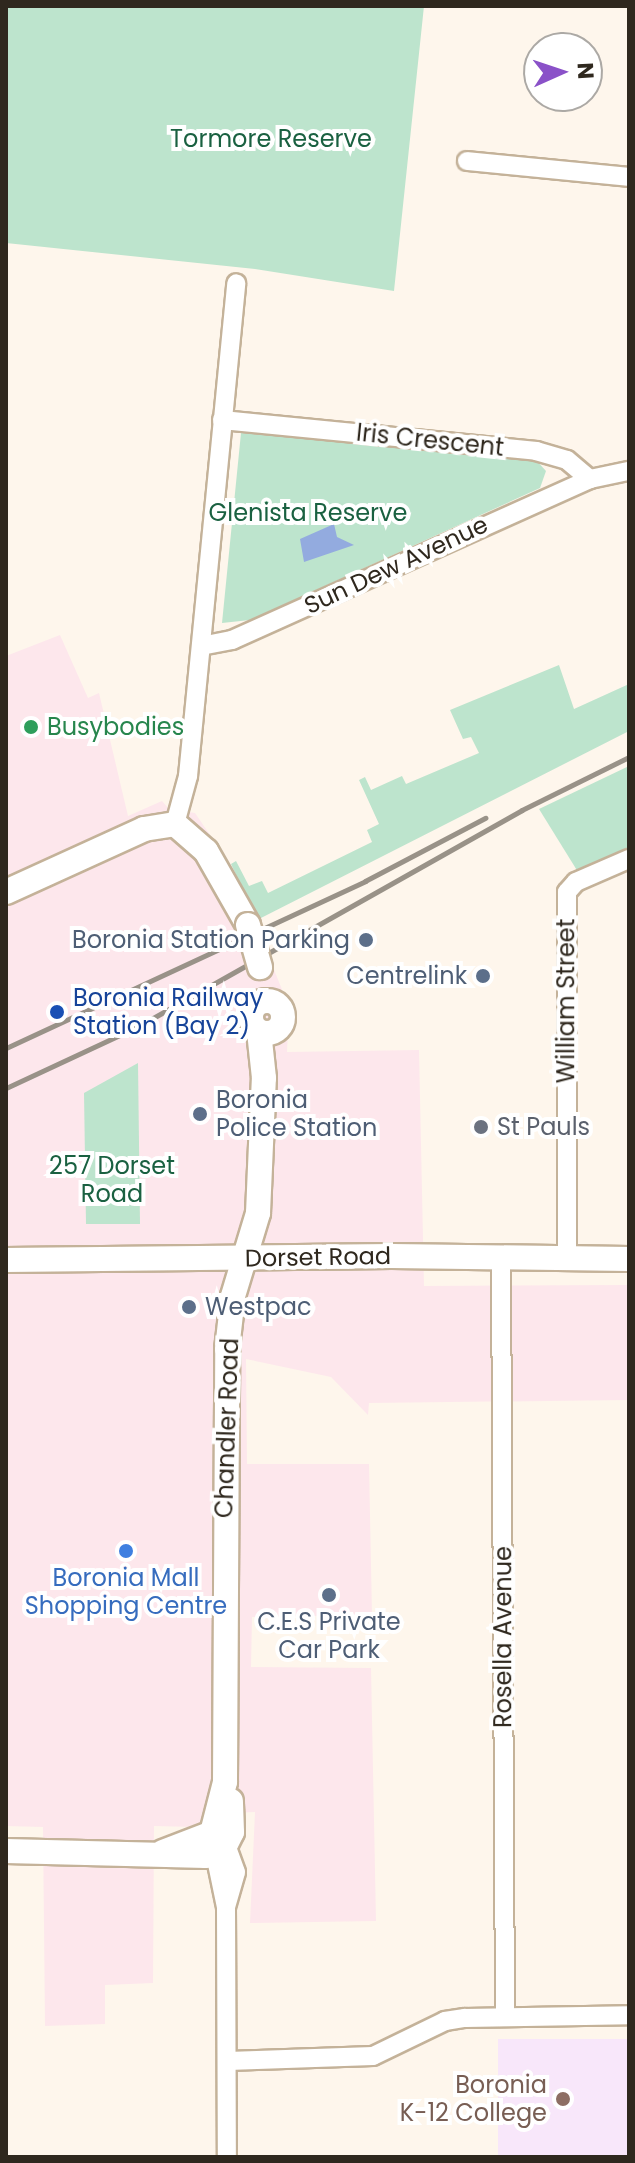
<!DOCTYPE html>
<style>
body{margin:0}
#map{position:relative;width:635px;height:2163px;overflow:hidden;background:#fef6ec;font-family:Poppins,sans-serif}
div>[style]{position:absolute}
.commercial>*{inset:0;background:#fde7ec}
.education>*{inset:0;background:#f8e7fa;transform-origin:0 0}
.green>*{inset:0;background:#bde4cd}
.water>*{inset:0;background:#93abdf}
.roads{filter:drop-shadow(2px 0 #c4b299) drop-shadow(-2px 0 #c4b299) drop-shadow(0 2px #c4b299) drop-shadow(0 -2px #c4b299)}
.minor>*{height:18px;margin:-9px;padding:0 9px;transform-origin:9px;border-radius:9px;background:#fff}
.major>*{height:24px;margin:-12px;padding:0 12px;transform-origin:12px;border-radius:12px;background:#fff}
.major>.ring{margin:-12px;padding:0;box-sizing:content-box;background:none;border:24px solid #fff;border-radius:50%}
.rail>*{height:5px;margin:-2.5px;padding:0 2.5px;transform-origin:2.5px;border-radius:2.5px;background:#999288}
.bridges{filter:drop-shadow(2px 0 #c4b299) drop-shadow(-2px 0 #c4b299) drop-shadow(0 2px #c4b299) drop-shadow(0 -2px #c4b299)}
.major-bridge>*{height:24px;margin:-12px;padding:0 12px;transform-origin:12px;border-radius:12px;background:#fff}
.dots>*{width:22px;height:22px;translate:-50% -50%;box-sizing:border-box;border:4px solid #fff;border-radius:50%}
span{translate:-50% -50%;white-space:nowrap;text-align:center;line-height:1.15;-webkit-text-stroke:8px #fff;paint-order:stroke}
.park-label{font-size:24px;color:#1a6141}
.street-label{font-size:24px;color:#2f281e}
.leisure-label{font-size:24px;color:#27864d}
.left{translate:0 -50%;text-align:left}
.service-label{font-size:24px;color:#4e5e75}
.right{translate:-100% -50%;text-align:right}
.transit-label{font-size:24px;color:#164399}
.worship-label{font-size:24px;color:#5b616d}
.shop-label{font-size:24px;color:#366cbe}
.education-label{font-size:24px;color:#785e54}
.frame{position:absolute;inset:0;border:8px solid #2f281e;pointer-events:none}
.north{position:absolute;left:523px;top:32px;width:80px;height:80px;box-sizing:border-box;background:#fff;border:2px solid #aca9a5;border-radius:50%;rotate:87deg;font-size:22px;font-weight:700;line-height:32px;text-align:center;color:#2f281e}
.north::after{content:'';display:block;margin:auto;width:28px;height:36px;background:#8a51c8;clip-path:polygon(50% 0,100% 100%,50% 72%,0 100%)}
</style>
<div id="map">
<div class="commercial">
<i style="clip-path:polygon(60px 635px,88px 698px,99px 693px,128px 816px,162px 801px,169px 809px,195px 813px,234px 870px,289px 1007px,287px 1052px,419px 1050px,424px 1286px,629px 1285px,629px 1400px,369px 1403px,368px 1415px,331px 1377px,246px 1359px,247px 1464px,369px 1464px,372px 1615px,252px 1617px,251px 1667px,371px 1668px,376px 1921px,250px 1923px,255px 1812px,208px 1814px,196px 1827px,154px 1826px,153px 1983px,105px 1985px,105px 2024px,45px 2026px,43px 1827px,6px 1826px,6px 656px)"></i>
</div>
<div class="education">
<i style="left:629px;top:2039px;width:118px;height:131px;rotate:90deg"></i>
</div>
<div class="green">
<i style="clip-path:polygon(6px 6px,424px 6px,394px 291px,255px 269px,6px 243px)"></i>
<i style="clip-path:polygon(241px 433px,535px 459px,546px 471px,540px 488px,250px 620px,222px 623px)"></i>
<i style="clip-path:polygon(559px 665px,574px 709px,629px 684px,629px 731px,257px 920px,231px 864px,236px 861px,249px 886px,262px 881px,268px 893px,372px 842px,367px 830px,379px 824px,359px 780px,365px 777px,371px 790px,402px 776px,406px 784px,479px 753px,471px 737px,463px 739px,450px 710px)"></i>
<i style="clip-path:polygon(629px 766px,629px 847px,578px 872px,539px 809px)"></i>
<i style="clip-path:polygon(138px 1063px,140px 1224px,86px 1224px,84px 1093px)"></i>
</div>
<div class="water">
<i style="clip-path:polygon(334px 524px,337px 537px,354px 545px,304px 562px,300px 539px)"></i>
</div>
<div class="roads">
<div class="minor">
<i style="left:467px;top:161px;width:163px;rotate:5.6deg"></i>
<i style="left:222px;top:420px;width:316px;rotate:5.6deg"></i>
<i style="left:536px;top:451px;width:32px;rotate:16deg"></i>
<i style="left:567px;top:460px;width:30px;rotate:40deg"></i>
<i style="left:590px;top:479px;width:40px;rotate:-12deg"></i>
<i style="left:201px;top:646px;width:32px;rotate:-11deg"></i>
<i style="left:232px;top:640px;width:393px;rotate:-24.2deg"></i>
<i style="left:175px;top:824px;width:50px;rotate:-74.8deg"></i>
<i style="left:188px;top:776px;width:495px;rotate:-84.4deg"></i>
<i style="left:501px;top:1257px;width:760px;rotate:89.7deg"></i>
<i style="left:567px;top:1259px;width:367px;rotate:-90deg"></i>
<i style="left:567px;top:892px;width:13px;rotate:-48deg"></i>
<i style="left:576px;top:882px;width:58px;rotate:-23.5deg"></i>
<i style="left:215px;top:1854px;width:54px;rotate:78.3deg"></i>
<i style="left:226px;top:1907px;width:250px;rotate:89.8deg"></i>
<i style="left:226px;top:1907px;width:36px;rotate:-74deg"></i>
<i style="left:236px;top:1872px;width:30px;rotate:-110deg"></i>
<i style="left:228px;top:2061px;width:145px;rotate:-2deg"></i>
<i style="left:373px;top:2056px;width:80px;rotate:-25.9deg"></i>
<i style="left:445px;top:2021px;width:20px;rotate:-9deg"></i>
<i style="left:465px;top:2018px;width:164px;rotate:-1deg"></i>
</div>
<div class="major">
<i style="left:6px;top:892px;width:152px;rotate:-24.5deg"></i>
<i style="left:144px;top:829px;width:31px;rotate:-9deg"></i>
<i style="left:175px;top:824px;width:41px;rotate:41.1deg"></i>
<i style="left:206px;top:851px;width:85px;rotate:60.4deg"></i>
<i class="ring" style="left:251px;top:1001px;width:8px;height:8px"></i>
<i style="left:6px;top:1260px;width:386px;rotate:-0.6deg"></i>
<i style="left:392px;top:1256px;width:237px;rotate:0.7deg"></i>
<i style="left:6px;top:1851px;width:200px;rotate:1.4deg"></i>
<i style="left:206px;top:1856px;width:23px;rotate:-31deg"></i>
<i style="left:226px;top:1844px;width:13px;rotate:-63deg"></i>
<i style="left:232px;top:1832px;width:31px;rotate:-92deg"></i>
<i style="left:163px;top:1852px;width:53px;rotate:-21.2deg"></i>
<i style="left:212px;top:1833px;width:53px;rotate:-75.7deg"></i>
<i style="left:225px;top:1782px;width:433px;rotate:-89.7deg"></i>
<i style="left:227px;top:1349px;width:53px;rotate:-83.5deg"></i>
<i style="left:233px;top:1296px;width:87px;rotate:-73.2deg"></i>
<i style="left:258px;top:1213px;width:135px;rotate:-87.5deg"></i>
<i style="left:264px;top:1078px;width:47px;rotate:-96.1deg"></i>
</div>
</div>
<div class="rail">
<i style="left:6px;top:1048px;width:396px;rotate:-24.9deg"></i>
<i style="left:365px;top:881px;width:136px;rotate:-27.7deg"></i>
<i style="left:6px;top:1088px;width:145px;rotate:-25deg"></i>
<i style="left:137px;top:1027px;width:442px;rotate:-29.4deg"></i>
<i style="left:522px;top:810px;width:119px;rotate:-26.4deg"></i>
</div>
<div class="bridges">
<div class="major-bridge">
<i style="left:248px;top:925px;width:44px;rotate:74.1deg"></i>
</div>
</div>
<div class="dots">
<i style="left:31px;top:727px;background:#2e9e5b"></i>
<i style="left:366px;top:940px;background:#5c6f8a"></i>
<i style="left:483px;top:976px;background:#5c6f8a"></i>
<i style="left:57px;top:1012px;background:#1a4fb4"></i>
<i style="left:200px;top:1114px;background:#5c6f8a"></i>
<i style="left:481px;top:1127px;background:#6b7280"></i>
<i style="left:189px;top:1307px;background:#5c6f8a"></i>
<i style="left:126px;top:1551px;background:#3f7fe0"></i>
<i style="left:329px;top:1595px;background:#5c6f8a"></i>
<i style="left:563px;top:2099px;background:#8d6e63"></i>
</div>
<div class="park-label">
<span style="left:271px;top:139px">Tormore Reserve</span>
<span style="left:308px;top:513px">Glenista Reserve</span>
<span style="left:112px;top:1180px">257 Dorset<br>Road</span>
</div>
<div class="street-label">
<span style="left:430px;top:440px;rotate:6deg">Iris Crescent</span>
<span style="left:396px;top:565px;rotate:-25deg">Sun Dew Avenue</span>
<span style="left:566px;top:1001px;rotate:-90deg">William Street</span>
<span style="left:318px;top:1257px;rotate:-1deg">Dorset Road</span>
<span style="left:227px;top:1428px;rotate:-88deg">Chandler Road</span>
<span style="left:503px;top:1637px;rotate:-90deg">Rosella Avenue</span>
</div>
<div class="leisure-label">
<span class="left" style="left:47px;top:727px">Busybodies</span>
</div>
<div class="service-label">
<span class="right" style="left:350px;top:940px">Boronia Station Parking</span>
<span class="right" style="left:467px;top:976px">Centrelink</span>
<span class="left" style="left:216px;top:1114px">Boronia<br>Police Station</span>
<span class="left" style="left:205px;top:1307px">Westpac</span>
<span style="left:329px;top:1636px">C.E.S Private<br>Car Park</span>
</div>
<div class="transit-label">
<span class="left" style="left:73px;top:1012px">Boronia Railway<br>Station (Bay 2)</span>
</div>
<div class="worship-label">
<span class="left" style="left:497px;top:1127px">St Pauls</span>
</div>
<div class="shop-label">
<span style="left:126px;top:1592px">Boronia Mall<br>Shopping Centre</span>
</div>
<div class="education-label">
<span class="right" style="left:547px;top:2099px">Boronia<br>K-12 College</span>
</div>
<div class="frame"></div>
<div class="north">N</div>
</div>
